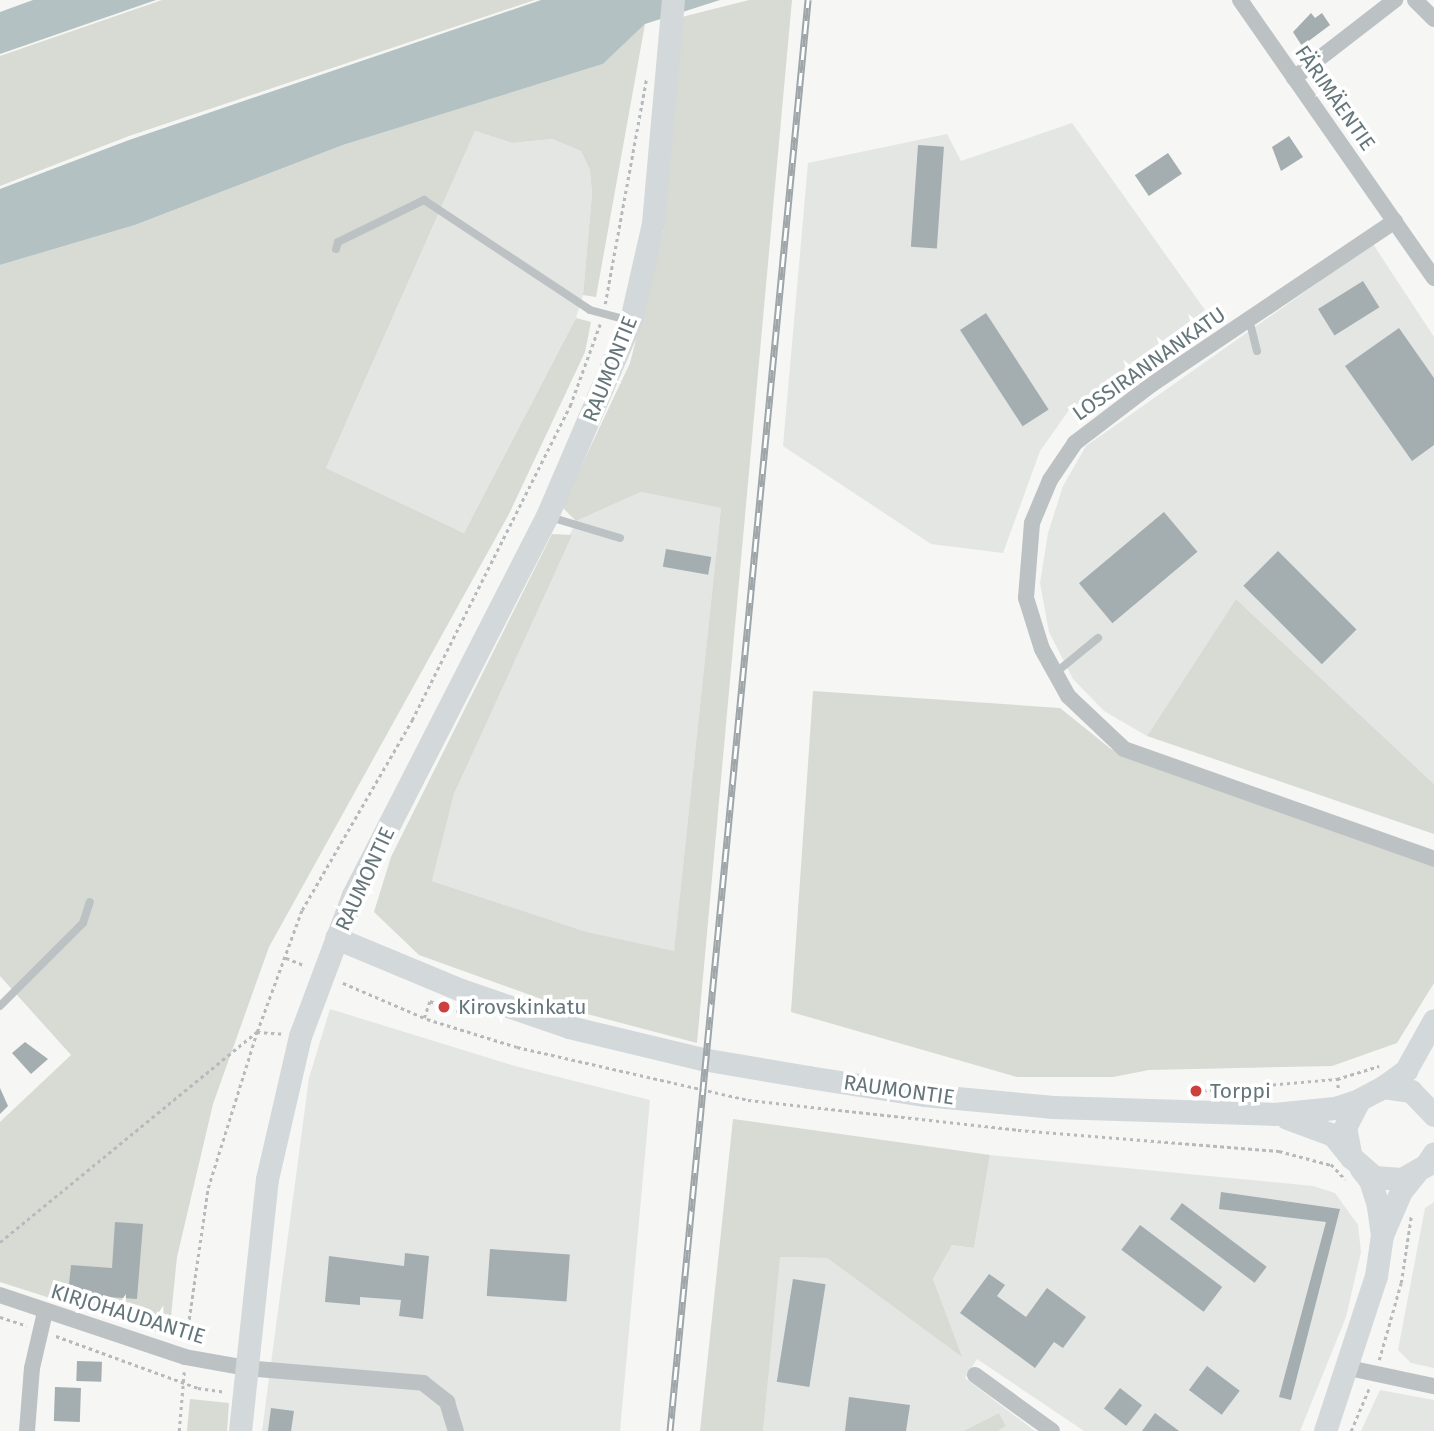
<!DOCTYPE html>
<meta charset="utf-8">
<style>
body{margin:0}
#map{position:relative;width:1434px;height:1431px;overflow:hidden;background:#f6f6f4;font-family:"Fira Sans",sans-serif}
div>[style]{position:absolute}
.built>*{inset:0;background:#e4e6e4}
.green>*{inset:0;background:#d7dbd3}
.water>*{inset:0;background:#b4c1c2}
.building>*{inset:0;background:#a4adb0;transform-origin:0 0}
.path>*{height:2.5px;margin-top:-1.25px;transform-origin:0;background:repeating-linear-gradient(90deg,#b6babc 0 3.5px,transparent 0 7px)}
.lane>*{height:8px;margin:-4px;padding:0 4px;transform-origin:4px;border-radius:4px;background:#bcc1c3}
.street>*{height:16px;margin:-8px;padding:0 8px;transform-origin:8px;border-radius:8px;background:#bcc1c3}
.secondary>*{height:23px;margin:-11.5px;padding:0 11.5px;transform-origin:11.5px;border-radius:11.5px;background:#d3d8da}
.rail>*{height:7px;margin-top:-3.5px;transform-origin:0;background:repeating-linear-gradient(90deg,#fff 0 13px,#9ea6a9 0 26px);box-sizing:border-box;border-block:2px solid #9ea6a9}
.dots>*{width:19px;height:19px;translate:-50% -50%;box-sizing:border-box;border:4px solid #fff;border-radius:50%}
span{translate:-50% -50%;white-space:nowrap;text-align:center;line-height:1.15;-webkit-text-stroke:7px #fff;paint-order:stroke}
.street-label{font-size:21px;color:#65767b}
.poi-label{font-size:21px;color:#65767b}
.left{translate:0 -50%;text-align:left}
</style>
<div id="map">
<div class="built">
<i style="clip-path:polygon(1072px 123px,1205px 310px,1069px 410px,1040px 451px,1003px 553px,931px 544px,783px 446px,808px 163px,947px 134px,961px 161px)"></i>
<i style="clip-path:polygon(475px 131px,512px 143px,552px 139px,581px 151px,590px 170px,592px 194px,583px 295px,576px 318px,464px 533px,326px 468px)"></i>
<i style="clip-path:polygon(1373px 244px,1434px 337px,1434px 784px,1236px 599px,1147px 736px,1104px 711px,1073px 679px,1049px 632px,1040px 583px,1048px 533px,1063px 486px,1086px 446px)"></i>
<i style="clip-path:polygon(641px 492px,721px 508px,674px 952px,587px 932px,432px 881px,454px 794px,576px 521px)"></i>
<i style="clip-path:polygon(330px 1009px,515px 1066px,650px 1100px,620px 1431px,262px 1431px,309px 1078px)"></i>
<i style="clip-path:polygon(990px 1155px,1313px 1186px,1335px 1193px,1358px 1225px,1361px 1252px,1346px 1317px,1300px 1431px,1084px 1431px,977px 1359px,965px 1378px,1035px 1431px,998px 1431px,1006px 1426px,999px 1413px,963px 1431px,763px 1431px,779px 1257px,827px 1258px,961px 1356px,933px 1279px,952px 1245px,974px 1248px)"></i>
<i style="clip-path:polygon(1434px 1202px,1434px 1368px,1411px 1363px,1398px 1350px,1425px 1208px)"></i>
<i style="clip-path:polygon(1380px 1390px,1434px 1400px,1434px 1431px,1361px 1431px)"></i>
</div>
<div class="green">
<i style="clip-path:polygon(162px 0,535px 0,129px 136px,0 186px,0 56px)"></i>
<i style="clip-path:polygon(749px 0,792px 0,697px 1043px,572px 1010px,419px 955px,374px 912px,391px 857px,552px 534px,572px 535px,454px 794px,432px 881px,587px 932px,674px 951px,721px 508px,641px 492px,576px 521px,562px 507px,630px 363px,664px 230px,682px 17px)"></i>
<i style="clip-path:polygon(645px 24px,596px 297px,583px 295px,592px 194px,590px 170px,581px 151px,552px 139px,512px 143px,475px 131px,326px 468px,464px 533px,576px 318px,591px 322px,585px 352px,509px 514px,269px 947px,213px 1104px,177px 1257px,169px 1336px,0 1282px,0 1122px,71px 1055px,0 976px,0 265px,135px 225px,343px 145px,603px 64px)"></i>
<i style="clip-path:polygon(1236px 599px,1434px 784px,1434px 834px,1147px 736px)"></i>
<i style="clip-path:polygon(813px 691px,1060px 708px,1111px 749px,1434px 863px,1434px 983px,1397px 1043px,1332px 1066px,1149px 1070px,1113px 1077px,1017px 1077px,791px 1012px)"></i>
<i style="clip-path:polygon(733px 1119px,990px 1155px,974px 1248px,952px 1245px,933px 1279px,962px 1357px,827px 1258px,780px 1257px,763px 1431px,700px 1431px)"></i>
<i style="clip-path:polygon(190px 1399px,229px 1403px,227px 1431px,187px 1431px)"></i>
<i style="clip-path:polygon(999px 1413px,1006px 1426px,998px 1431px,963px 1431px)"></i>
</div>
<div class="water">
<i style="clip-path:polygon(33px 0,156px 0,0 54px,0 12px)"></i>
<i style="clip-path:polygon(541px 0,720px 0,645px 24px,603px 64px,343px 145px,135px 225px,0 265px,0 189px,129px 140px)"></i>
</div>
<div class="building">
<i style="clip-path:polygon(1311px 13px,1315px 18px,1322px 13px,1330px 25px,1302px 46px,1293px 32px)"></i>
<i style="clip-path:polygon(1289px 136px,1303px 157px,1281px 171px,1272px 147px)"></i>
<i style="left:918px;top:145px;width:26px;height:102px;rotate:4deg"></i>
<i style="left:1168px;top:153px;width:25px;height:40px;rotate:56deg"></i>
<i style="left:1363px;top:281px;width:31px;height:53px;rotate:58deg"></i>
<i style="left:986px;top:313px;width:115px;height:31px;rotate:57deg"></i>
<i style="clip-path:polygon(1399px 328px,1434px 378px,1434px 445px,1412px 461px,1345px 366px)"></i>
<i style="left:1164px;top:512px;width:52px;height:111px;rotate:50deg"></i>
<i style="left:666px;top:549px;width:46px;height:18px;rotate:10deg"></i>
<i style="left:1278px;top:551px;width:111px;height:49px;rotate:45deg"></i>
<i style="clip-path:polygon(25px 1042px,48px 1059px,31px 1074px,12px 1053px)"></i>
<i style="clip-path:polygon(0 1088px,8px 1106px,0 1114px)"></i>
<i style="clip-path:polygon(1221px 1192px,1340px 1209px,1291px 1400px,1279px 1397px,1326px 1222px,1219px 1209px)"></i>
<i style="left:1182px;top:1203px;width:106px;height:20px;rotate:37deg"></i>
<i style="clip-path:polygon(115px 1222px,143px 1224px,137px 1299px,68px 1294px,71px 1265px,112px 1268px)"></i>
<i style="left:1140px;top:1225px;width:103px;height:31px;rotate:37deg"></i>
<i style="left:490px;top:1249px;width:80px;height:47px;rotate:4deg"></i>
<i style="clip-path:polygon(405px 1253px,429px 1256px,423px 1319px,399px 1316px,401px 1300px,360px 1297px,360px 1305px,325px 1302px,329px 1256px,404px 1266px)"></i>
<i style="clip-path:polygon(989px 1274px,1005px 1285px,997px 1296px,1026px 1317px,1047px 1288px,1086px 1317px,1063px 1348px,1054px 1342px,1035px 1368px,960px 1313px)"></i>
<i style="left:793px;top:1279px;width:33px;height:104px;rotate:9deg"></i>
<i style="left:77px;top:1361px;width:25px;height:20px;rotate:2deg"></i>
<i style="left:1207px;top:1366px;width:41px;height:30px;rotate:37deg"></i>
<i style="left:55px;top:1387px;width:26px;height:34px;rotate:2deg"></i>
<i style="left:1120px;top:1388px;width:28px;height:26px;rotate:38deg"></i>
<i style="clip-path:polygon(849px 1397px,910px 1405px,906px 1431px,845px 1431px)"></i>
<i style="clip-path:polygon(271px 1408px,294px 1411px,291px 1431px,268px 1431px)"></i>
<i style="clip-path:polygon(1155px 1413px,1179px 1431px,1142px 1431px)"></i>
</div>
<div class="path">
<i style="left:605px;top:304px;width:228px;rotate:-79.6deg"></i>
<i style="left:286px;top:958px;width:18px;rotate:22deg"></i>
<i style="left:343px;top:983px;width:91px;rotate:23.2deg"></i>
<i style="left:427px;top:1019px;width:94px;rotate:17.3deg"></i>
<i style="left:517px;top:1047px;width:237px;rotate:12.9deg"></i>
<i style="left:748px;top:1100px;width:272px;rotate:6.3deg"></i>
<i style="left:1018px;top:1130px;width:262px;rotate:4.6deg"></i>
<i style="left:1279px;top:1151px;width:54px;rotate:15.1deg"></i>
<i style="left:424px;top:1018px;width:18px;rotate:-71deg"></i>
<i style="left:430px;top:1001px;width:31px;rotate:21deg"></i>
<i style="left:1338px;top:1088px;width:9px;rotate:-96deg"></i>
<i style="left:1337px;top:1079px;width:44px;rotate:-17.2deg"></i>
<i style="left:1196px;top:1091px;width:142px;rotate:-4.9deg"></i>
<i style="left:1331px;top:1164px;width:21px;rotate:47deg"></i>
<i style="left:0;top:1242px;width:332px;rotate:-39.3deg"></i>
<i style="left:257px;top:1032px;width:26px;rotate:4deg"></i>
<i style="left:63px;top:1287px;width:13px;rotate:86deg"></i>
<i style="left:0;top:1317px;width:28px;rotate:18deg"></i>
<i style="left:56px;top:1336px;width:151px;rotate:20.1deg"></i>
<i style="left:198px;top:1388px;width:27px;rotate:8deg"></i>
<i style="left:186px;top:1340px;width:154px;rotate:-81.8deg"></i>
<i style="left:208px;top:1188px;width:164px;rotate:-72.6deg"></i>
<i style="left:257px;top:1032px;width:130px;rotate:-69.8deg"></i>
<i style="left:302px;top:910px;width:220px;rotate:-59.9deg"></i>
<i style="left:412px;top:720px;width:352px;rotate:-63.3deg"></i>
<i style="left:570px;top:406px;width:87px;rotate:-69.9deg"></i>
<i style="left:1379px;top:1360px;width:80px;rotate:-74.1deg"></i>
<i style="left:1401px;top:1283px;width:67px;rotate:-81.4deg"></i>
<i style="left:179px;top:1431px;width:59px;rotate:-85.2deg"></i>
<i style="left:1351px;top:1431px;width:49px;rotate:-67.1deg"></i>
</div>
<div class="lane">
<i style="left:336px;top:249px;width:7px;rotate:-74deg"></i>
<i style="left:338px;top:242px;width:96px;rotate:-26deg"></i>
<i style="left:424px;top:200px;width:199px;rotate:33.5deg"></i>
<i style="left:590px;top:310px;width:39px;rotate:15deg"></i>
<i style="left:1249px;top:319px;width:33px;rotate:76deg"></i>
<i style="left:550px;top:517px;width:73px;rotate:16.7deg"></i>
<i style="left:1054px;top:674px;width:57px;rotate:-39.3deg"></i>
<i style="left:0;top:1006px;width:117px;rotate:-45deg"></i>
<i style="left:83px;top:923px;width:22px;rotate:-72deg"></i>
</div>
<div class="street">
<i style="left:1240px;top:0;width:339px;rotate:55.1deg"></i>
<i style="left:1415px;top:0;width:27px;rotate:45deg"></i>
<i style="left:1294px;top:78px;width:128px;rotate:-37.7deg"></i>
<i style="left:1395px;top:221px;width:294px;rotate:146.1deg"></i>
<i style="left:1151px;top:385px;width:96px;rotate:142.7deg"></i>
<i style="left:1075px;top:443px;width:45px;rotate:124deg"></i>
<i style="left:1050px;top:480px;width:47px;rotate:112.7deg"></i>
<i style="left:1032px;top:523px;width:75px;rotate:94.6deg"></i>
<i style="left:1026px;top:598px;width:53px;rotate:72.6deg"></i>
<i style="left:1042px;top:649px;width:54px;rotate:61deg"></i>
<i style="left:1068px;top:696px;width:77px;rotate:43.4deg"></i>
<i style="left:1124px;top:749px;width:329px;rotate:19.5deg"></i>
<i style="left:0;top:1295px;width:195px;rotate:18.5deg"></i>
<i style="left:185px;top:1357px;width:62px;rotate:10.2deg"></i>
<i style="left:246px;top:1368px;width:178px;rotate:4.8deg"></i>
<i style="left:423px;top:1383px;width:31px;rotate:38deg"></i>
<i style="left:447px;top:1402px;width:30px;rotate:73deg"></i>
<i style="left:1349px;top:1368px;width:87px;rotate:12deg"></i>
<i style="left:975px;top:1375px;width:95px;rotate:36deg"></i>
<i style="left:27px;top:1431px;width:63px;rotate:-85.5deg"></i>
<i style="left:32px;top:1368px;width:57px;rotate:-76.9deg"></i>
</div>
<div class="secondary">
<i style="left:336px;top:938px;width:135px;rotate:22.6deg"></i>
<i style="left:461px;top:990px;width:114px;rotate:18.9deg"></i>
<i style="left:569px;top:1027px;width:137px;rotate:13.5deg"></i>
<i style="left:702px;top:1059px;width:108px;rotate:9.6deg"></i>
<i style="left:808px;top:1077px;width:117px;rotate:8.8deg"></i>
<i style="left:924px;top:1095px;width:130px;rotate:5.3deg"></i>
<i style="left:1053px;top:1107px;width:221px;rotate:1.8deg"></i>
<i style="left:1274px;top:1114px;width:61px;rotate:-5.6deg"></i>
<i style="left:1335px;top:1108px;width:25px;rotate:-18deg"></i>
<i style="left:1383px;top:1087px;width:29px;rotate:-36deg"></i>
<i style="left:1406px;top:1070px;width:57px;rotate:-60.8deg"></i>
<i style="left:1434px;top:1115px;width:33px;rotate:-134deg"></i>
<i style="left:1411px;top:1091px;width:28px;rotate:-172deg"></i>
<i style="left:1383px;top:1087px;width:27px;rotate:152deg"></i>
<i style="left:1359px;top:1100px;width:30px;rotate:117deg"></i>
<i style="left:1345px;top:1127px;width:31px;rotate:79deg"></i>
<i style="left:1351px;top:1157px;width:30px;rotate:41deg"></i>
<i style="left:1374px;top:1177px;width:28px;rotate:4deg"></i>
<i style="left:1402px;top:1179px;width:28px;rotate:-30deg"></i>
<i style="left:1426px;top:1165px;width:14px;rotate:-56deg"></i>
<i style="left:1287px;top:1118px;width:49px;rotate:20.3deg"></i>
<i style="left:1333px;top:1135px;width:26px;rotate:51deg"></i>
<i style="left:1382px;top:1235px;width:48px;rotate:-66.6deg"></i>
<i style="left:1401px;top:1191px;width:22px;rotate:-51deg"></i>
<i style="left:240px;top:1431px;width:253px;rotate:-83.9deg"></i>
<i style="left:267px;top:1179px;width:147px;rotate:-77deg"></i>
<i style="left:300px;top:1036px;width:151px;rotate:-69.4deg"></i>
<i style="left:353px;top:895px;width:426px;rotate:-62.9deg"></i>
<i style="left:547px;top:516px;width:213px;rotate:-66.8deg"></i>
<i style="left:631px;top:320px;width:99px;rotate:-77.2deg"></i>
<i style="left:653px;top:223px;width:224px;rotate:-84.9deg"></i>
<i style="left:1325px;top:1431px;width:163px;rotate:-71.8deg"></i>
<i style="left:1376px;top:1276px;width:41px;rotate:-81.7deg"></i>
<i style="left:1382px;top:1235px;width:30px;rotate:-98deg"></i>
<i style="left:1378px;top:1205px;width:26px;rotate:-108deg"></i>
<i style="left:1370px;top:1180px;width:14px;rotate:-129deg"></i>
</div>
<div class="rail">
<i style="left:670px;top:1431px;width:1438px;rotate:-84.49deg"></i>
</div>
<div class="dots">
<i style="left:444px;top:1007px;background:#cc413e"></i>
<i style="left:1196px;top:1091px;background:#cc413e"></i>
</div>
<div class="street-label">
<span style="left:1335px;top:98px;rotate:55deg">FÄRIMÄENTIE</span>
<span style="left:1149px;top:364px;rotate:-35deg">LOSSIRANNANKATU</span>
<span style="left:610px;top:369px;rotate:-68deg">RAUMONTIE</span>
<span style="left:365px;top:879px;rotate:-65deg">RAUMONTIE</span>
<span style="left:899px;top:1090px;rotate:8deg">RAUMONTIE</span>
<span style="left:128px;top:1314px;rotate:17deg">KIRJOHAUDANTIE</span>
</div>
<div class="poi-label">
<span class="left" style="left:458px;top:1007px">Kirovskinkatu</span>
<span class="left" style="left:1210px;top:1091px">Torppi</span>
</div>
</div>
